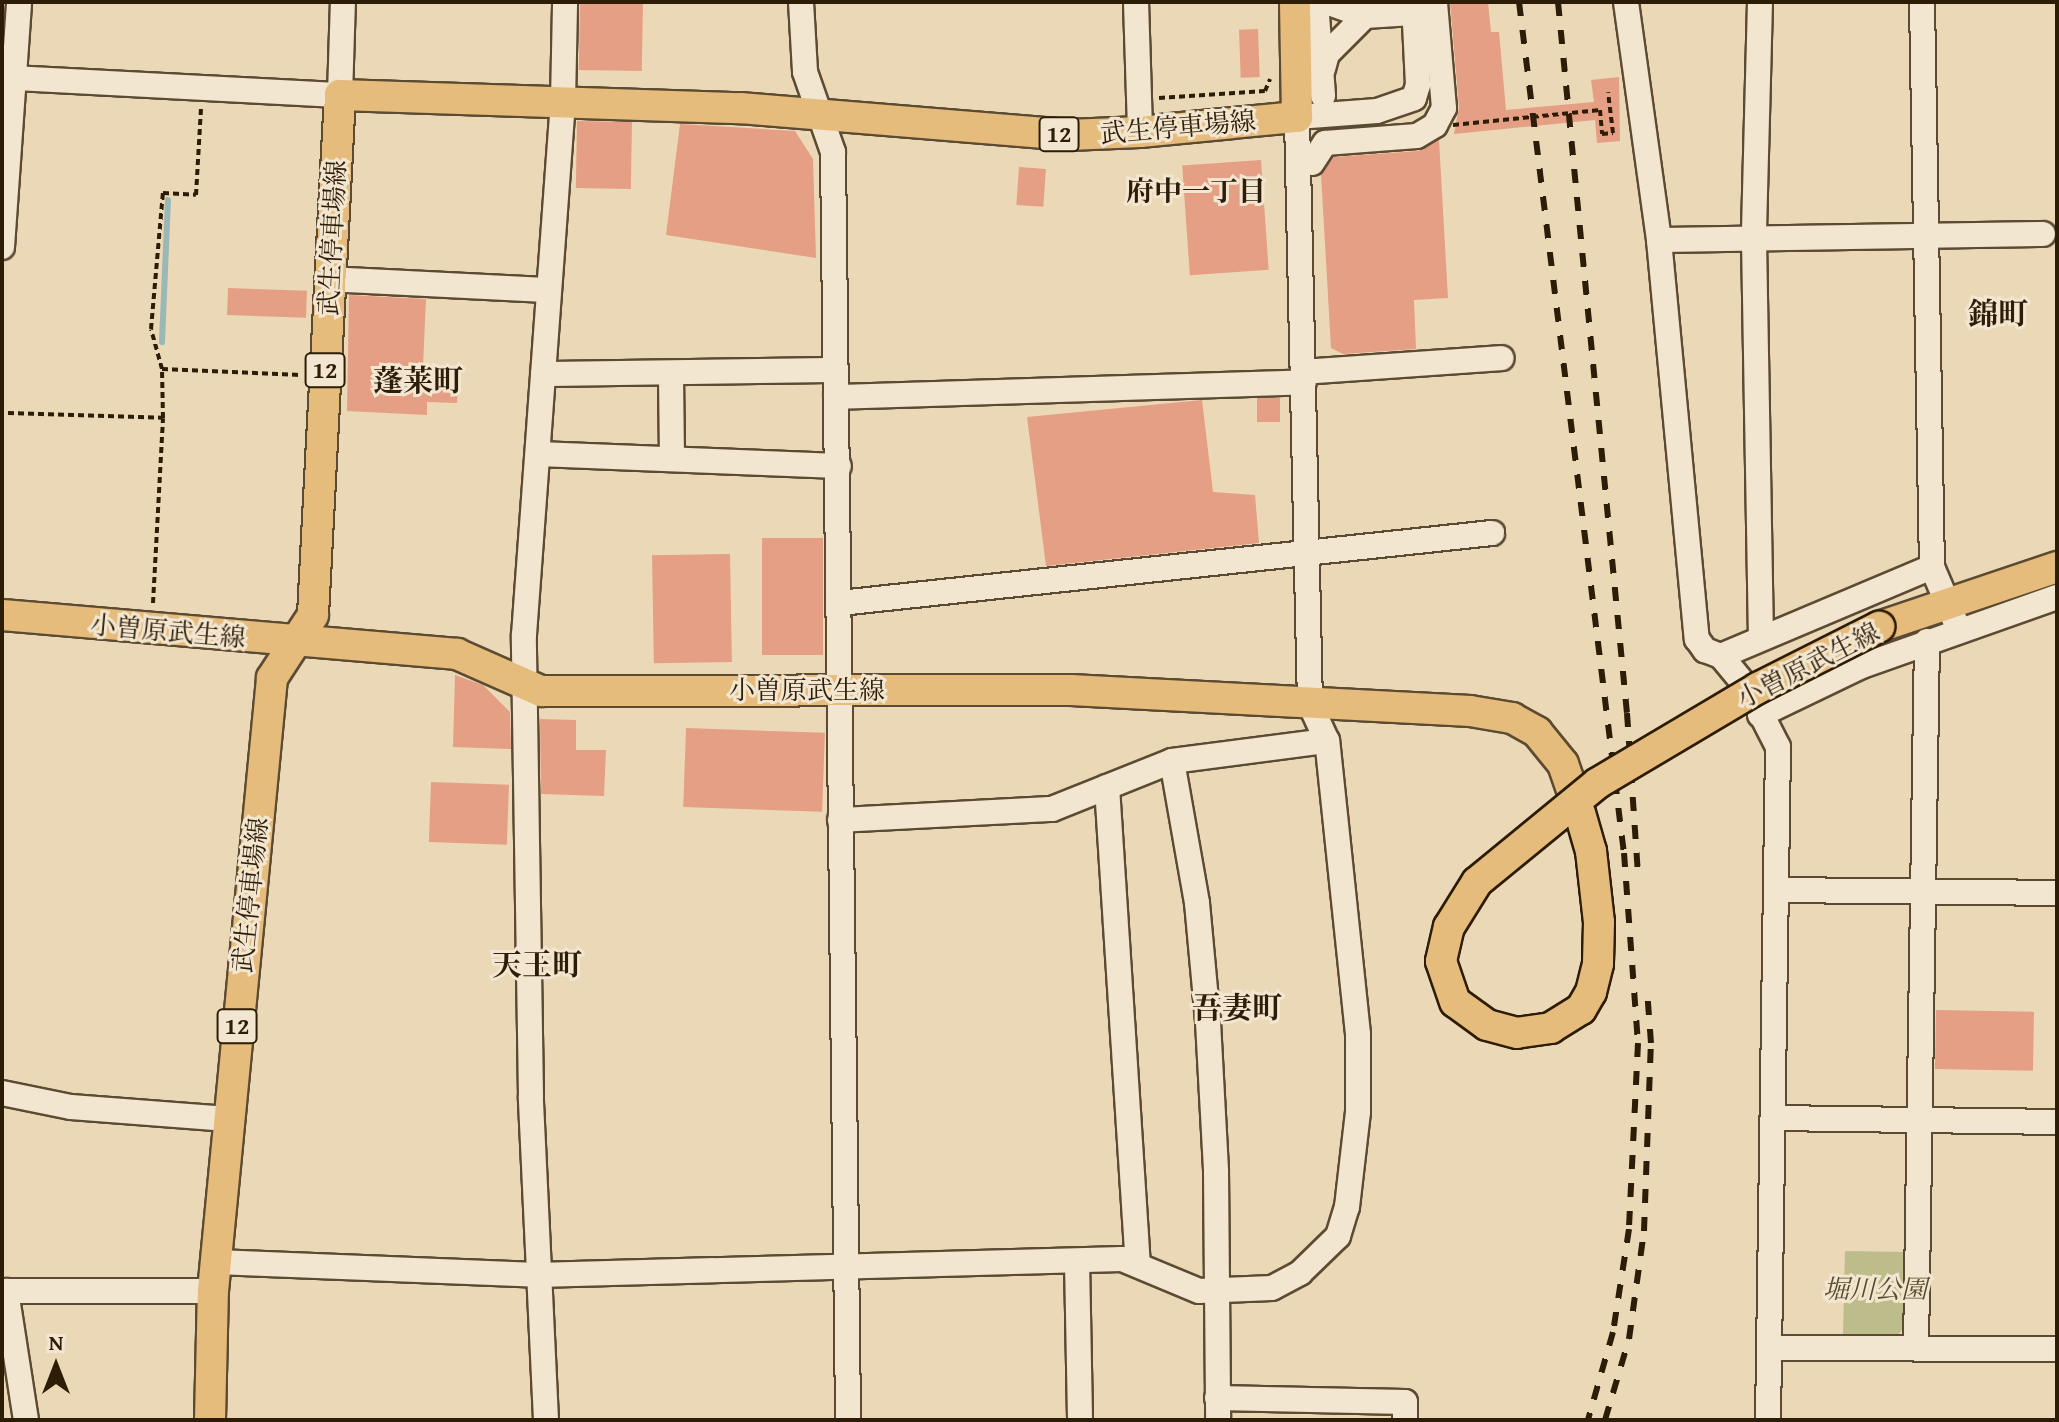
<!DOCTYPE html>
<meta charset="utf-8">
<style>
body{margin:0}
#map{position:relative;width:2059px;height:1422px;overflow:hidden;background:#ebd8b7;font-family:"Gentium Book Plus","Noto Serif JP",serif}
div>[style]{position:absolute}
.green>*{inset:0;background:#bcbd8b}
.stream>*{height:6px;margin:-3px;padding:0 3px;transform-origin:3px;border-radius:3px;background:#9ab8b5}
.building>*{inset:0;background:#e59f84;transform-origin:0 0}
.path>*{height:4px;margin-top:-2px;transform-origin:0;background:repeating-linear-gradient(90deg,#2d1c06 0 6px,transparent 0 10px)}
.roads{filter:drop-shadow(2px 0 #5c4b32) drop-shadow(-2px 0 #5c4b32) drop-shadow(0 2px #5c4b32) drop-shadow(0 -2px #5c4b32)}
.minor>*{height:24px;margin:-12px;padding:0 12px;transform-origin:12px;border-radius:12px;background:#f2e6d0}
.major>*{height:30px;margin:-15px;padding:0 15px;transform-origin:15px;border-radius:15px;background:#e6bc7c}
.rail>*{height:6px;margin-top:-3px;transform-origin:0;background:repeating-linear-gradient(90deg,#2d1c06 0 14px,transparent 0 28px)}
.path-bridge>*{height:4px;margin-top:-2px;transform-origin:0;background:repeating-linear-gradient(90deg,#2d1c06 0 6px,transparent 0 10px)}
.bridges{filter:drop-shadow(2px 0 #2d1c06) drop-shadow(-2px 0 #2d1c06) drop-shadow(0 2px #2d1c06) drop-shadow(0 -2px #2d1c06)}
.major-bridge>*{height:30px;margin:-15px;padding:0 15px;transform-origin:15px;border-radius:15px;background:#e6bc7c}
span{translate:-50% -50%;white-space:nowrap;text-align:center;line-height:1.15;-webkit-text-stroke:6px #f2e6d0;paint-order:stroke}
.shield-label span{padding:2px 6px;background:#f2e6d0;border:2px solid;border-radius:6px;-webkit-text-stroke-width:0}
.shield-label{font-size:24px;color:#2d1c06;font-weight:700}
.street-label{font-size:26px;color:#2d1c06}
.park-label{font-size:26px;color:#584c2e;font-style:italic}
.neighbourhood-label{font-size:28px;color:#2d1c06;font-weight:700}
.quarter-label{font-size:30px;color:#2d1c06;font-weight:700}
.frame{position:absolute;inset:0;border:4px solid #2d1c06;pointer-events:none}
.north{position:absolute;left:16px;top:1326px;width:80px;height:80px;-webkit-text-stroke:6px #f2e6d0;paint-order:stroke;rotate:0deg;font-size:22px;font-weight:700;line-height:32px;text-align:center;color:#2d1c06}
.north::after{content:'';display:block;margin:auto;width:28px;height:36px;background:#2d1c06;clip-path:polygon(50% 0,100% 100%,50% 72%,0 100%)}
</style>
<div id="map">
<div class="green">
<i style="clip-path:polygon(1845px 1251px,1907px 1252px,1905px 1327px,1894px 1339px,1843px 1334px)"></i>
</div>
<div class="stream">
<i style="left:162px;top:342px;width:142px;rotate:-87.6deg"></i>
</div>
<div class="building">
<i style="left:580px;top:2px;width:63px;height:68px;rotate:1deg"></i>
<i style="clip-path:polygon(1450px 2px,1488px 2px,1491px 32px,1499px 32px,1506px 110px,1594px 102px,1591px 80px,1619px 77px,1620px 141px,1597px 143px,1595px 120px,1454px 134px,1459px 107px)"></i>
<i style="left:1258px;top:29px;width:48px;height:19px;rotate:88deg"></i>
<i style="left:577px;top:121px;width:55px;height:67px;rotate:1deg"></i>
<i style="clip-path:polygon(680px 124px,795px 131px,813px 159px,816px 258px,666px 235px)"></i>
<i style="clip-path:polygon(1439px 140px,1448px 298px,1414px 300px,1416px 349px,1343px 354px,1331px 348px,1321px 174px,1334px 157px,1418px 151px)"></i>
<i style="left:1261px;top:160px;width:110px;height:79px;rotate:86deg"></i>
<i style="left:1019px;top:167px;width:27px;height:38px;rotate:4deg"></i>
<i style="left:228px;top:288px;width:79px;height:27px;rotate:2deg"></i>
<i style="clip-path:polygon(349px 295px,426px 299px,423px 366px,459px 368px,457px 403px,427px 402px,427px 415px,347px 411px)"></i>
<i style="left:1257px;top:398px;width:23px;height:24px"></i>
<i style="clip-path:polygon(1202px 400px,1213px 492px,1255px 495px,1259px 543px,1046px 566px,1027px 417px)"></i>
<i style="left:762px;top:538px;width:61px;height:117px"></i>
<i style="left:730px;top:554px;width:108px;height:78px;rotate:89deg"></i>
<i style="clip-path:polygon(455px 675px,483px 685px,510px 712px,511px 749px,453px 747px)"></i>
<i style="clip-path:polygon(540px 719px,576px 720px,576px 750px,606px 750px,604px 796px,541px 794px)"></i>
<i style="left:686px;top:728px;width:139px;height:79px;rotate:2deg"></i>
<i style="left:431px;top:782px;width:78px;height:60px;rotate:2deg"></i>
<i style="left:1936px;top:1010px;width:98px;height:59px;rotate:1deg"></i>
</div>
<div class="path">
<i style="left:1159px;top:98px;width:106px;rotate:-3.8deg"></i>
<i style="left:1265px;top:91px;width:13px;rotate:-67deg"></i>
<i style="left:162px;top:369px;width:139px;rotate:2.5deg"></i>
<i style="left:8px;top:413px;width:155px;rotate:1.8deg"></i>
<i style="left:153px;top:603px;width:185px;rotate:-86.9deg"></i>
<i style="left:163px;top:418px;width:49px;rotate:-91.2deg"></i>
<i style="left:162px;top:369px;width:41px;rotate:-105.4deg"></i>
<i style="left:151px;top:329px;width:137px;rotate:-85deg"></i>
<i style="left:163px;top:193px;width:33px;rotate:3deg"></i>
<i style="left:196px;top:195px;width:87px;rotate:-86.7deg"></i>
</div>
<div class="roads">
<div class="minor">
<i style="left:801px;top:2px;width:70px;rotate:86.7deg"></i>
<i style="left:805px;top:72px;width:85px;rotate:70.7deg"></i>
<i style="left:833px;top:152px;width:1268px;rotate:89.32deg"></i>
<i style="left:1136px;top:2px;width:130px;rotate:88.2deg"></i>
<i style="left:1316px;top:2px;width:94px;rotate:85.7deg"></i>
<i style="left:1326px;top:2px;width:41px;rotate:19.7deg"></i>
<i style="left:1365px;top:16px;width:64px;rotate:-3.6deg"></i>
<i style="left:1626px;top:2px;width:240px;rotate:82.1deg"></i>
<i style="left:1659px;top:240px;width:401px;rotate:84.6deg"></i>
<i style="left:1697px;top:639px;width:14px;rotate:54deg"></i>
<i style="left:1705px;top:650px;width:17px;rotate:21deg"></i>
<i style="left:1721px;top:656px;width:229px;rotate:-22.9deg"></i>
<i style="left:1760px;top:2px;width:237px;rotate:91.5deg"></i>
<i style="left:1754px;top:239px;width:399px;rotate:89deg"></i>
<i style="left:1922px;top:2px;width:565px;rotate:88.99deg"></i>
<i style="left:1932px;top:567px;width:69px;rotate:66.8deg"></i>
<i style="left:1323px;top:69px;width:16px;rotate:-75deg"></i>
<i style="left:1327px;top:54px;width:54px;rotate:-45deg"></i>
<i style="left:14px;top:78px;width:326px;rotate:3deg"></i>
<i style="left:340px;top:95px;width:93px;rotate:-88.2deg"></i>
<i style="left:1312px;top:163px;width:24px;rotate:-57deg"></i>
<i style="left:1325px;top:143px;width:92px;rotate:-4.4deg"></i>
<i style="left:1417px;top:136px;width:21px;rotate:-31deg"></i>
<i style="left:1435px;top:125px;width:19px;rotate:-62deg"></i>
<i style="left:1444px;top:108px;width:106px;rotate:-94.9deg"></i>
<i style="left:1659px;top:240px;width:384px;rotate:-0.9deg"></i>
<i style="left:2px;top:247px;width:246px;rotate:-86deg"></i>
<i style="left:329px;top:279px;width:220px;rotate:2.9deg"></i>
<i style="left:1303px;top:372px;width:199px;rotate:-4deg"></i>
<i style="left:543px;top:374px;width:292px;rotate:-0.8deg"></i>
<i style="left:671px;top:376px;width:83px;rotate:89.3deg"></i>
<i style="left:836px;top:397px;width:468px;rotate:-1.8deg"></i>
<i style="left:538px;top:454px;width:301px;rotate:2.3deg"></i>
<i style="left:840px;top:603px;width:656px;rotate:-6.13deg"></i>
<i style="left:1721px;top:656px;width:44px;rotate:50.5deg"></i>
<i style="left:1749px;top:690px;width:64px;rotate:63deg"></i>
<i style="left:1778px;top:747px;width:673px;rotate:90.85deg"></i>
<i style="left:1760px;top:715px;width:113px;rotate:-25.7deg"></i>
<i style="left:1862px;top:666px;width:207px;rotate:-19.5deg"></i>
<i style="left:1172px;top:761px;width:144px;rotate:80deg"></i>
<i style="left:1197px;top:903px;width:120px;rotate:84.7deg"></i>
<i style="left:1208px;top:1022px;width:150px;rotate:86.9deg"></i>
<i style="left:1216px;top:1172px;width:248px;rotate:89.5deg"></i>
<i style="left:1107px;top:787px;width:476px;rotate:86.3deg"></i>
<i style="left:840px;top:820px;width:212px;rotate:-3deg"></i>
<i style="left:1052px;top:809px;width:129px;rotate:-21.8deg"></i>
<i style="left:1172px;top:761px;width:156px;rotate:-7.4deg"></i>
<i style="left:1777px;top:890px;width:280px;rotate:0.6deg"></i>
<i style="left:2px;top:1093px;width:70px;rotate:11.5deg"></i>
<i style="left:71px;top:1107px;width:157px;rotate:4.4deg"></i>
<i style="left:1773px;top:1118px;width:284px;rotate:0.8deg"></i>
<i style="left:1077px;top:1261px;width:159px;rotate:88.9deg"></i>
<i style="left:216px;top:1262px;width:321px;rotate:2.3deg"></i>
<i style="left:537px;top:1275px;width:585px;rotate:-1.57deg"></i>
<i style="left:1122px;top:1259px;width:83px;rotate:22.6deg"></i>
<i style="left:1199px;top:1291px;width:73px;rotate:-2.4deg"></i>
<i style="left:1272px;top:1288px;width:32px;rotate:-28deg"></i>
<i style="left:1300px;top:1273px;width:53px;rotate:-44.2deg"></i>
<i style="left:1338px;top:1236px;width:30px;rotate:-73deg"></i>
<i style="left:1347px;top:1207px;width:96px;rotate:-83.4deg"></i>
<i style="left:1358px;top:1112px;width:78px;rotate:-90deg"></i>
<i style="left:1358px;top:1034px;width:295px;rotate:-96deg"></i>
<i style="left:1327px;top:741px;width:41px;rotate:-114.7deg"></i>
<i style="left:1310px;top:704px;width:587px;rotate:-91.27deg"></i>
<i style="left:1297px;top:117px;width:80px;rotate:-4.3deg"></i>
<i style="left:1377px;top:111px;width:39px;rotate:-19deg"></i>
<i style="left:1414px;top:98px;width:14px;rotate:-73deg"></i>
<i style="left:1418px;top:85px;width:83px;rotate:-92.8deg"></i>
<i style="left:2px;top:1291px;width:211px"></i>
<i style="left:6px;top:1291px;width:131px;rotate:81.2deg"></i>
<i style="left:1770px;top:1348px;width:287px;rotate:0.2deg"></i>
<i style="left:1916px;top:1348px;width:707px;rotate:-89.11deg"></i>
<i style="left:1217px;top:1398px;width:188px;rotate:1.2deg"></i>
<i style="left:1405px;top:1402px;width:18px;rotate:90deg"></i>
<i style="left:546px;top:1420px;width:324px;rotate:-92.7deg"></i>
<i style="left:531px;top:1096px;width:461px;rotate:-90.9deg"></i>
<i style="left:524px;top:635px;width:535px;rotate:-85.82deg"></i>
<i style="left:563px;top:101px;width:99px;rotate:-88.8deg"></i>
</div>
<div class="major">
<i style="left:2px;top:615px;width:457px;rotate:4.9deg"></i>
<i style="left:457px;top:654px;width:92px;rotate:23.8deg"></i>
<i style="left:541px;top:691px;width:530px;rotate:-0.11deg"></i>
<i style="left:1071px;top:690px;width:400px;rotate:3deg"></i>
<i style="left:1470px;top:711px;width:43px;rotate:9.5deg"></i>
<i style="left:1512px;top:718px;width:29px;rotate:29deg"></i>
<i style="left:1537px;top:732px;width:41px;rotate:50.9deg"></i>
<i style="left:1563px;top:764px;width:52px;rotate:70.9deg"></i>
<i style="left:1879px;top:627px;width:188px;rotate:-18.6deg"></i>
<i style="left:210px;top:1420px;width:129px;rotate:-88.7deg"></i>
<i style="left:213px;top:1291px;width:616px;rotate:-84.5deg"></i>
<i style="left:272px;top:678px;width:75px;rotate:-56.9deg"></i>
<i style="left:313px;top:615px;width:521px;rotate:-87.03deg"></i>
<i style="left:340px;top:95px;width:400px;rotate:1.9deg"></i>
<i style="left:740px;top:108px;width:330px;rotate:4.7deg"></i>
<i style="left:1069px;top:135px;width:71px;rotate:-2.4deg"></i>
<i style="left:1140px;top:132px;width:158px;rotate:-5.5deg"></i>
<i style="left:1297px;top:117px;width:115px;rotate:-91deg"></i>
</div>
</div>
<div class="rail">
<i style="left:1519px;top:2px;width:857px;rotate:82.97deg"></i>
<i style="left:1624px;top:853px;width:191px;rotate:85.8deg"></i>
<i style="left:1638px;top:1043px;width:186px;rotate:92.8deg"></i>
<i style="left:1629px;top:1229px;width:104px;rotate:98.8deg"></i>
<i style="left:1613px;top:1332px;width:91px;rotate:105.9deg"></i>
<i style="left:1558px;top:2px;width:714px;rotate:84.46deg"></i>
<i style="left:1627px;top:713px;width:161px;rotate:86.1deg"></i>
<i style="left:1605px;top:1420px;width:84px;rotate:-73.5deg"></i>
<i style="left:1629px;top:1339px;width:109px;rotate:-82.1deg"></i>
<i style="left:1644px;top:1231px;width:188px;rotate:-87.9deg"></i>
<i style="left:1651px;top:1043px;width:53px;rotate:-94.3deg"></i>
</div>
<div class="path-bridge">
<i style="left:1453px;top:125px;width:148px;rotate:-5.8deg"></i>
<i style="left:1600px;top:110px;width:24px;rotate:85deg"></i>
<i style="left:1602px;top:134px;width:11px;rotate:-5deg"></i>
<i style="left:1613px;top:133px;width:41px;rotate:-97deg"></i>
</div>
<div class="bridges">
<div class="major-bridge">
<i style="left:1580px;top:813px;width:40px;rotate:74deg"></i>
<i style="left:1591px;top:851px;width:71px;rotate:83.6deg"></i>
<i style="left:1599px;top:922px;width:42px;rotate:91.4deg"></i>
<i style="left:1598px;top:964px;width:29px;rotate:104deg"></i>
<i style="left:1591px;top:992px;width:20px;rotate:120deg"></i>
<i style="left:1581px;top:1009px;width:36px;rotate:148deg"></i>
<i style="left:1551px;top:1028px;width:34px;rotate:172deg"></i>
<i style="left:1517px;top:1033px;width:31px;rotate:-165deg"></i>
<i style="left:1487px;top:1025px;width:39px;rotate:-144deg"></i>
<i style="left:1455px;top:1002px;width:43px;rotate:-108.9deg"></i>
<i style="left:1441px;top:961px;width:35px;rotate:-77deg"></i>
<i style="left:1449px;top:927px;width:53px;rotate:-58.1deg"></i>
<i style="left:1477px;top:882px;width:156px;rotate:-39.3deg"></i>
<i style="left:1598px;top:783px;width:186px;rotate:-30.7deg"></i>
<i style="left:1758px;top:688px;width:136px;rotate:-26.8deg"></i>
</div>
</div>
<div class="shield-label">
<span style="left:1059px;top:134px">12</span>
<span style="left:325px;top:370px">12</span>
<span style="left:237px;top:1026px">12</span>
</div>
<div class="street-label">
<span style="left:1178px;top:127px;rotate:-5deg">武生停車場線</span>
<span style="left:332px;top:238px;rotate:-87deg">武生停車場線</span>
<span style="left:168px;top:631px;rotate:5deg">小曽原武生線</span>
<span style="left:1808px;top:665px;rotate:-27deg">小曽原武生線</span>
<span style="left:807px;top:690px">小曽原武生線</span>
<span style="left:250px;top:895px;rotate:-84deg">武生停車場線</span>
</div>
<div class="park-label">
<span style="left:1875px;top:1289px">堀川公園</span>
</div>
<div class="neighbourhood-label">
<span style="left:1196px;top:191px">府中一丁目</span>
</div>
<div class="quarter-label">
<span style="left:1998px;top:313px">錦町</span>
<span style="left:418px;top:380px">蓬莱町</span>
<span style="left:537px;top:964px">天王町</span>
<span style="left:1237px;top:1007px">吾妻町</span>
</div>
<div class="frame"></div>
<div class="north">N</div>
</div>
